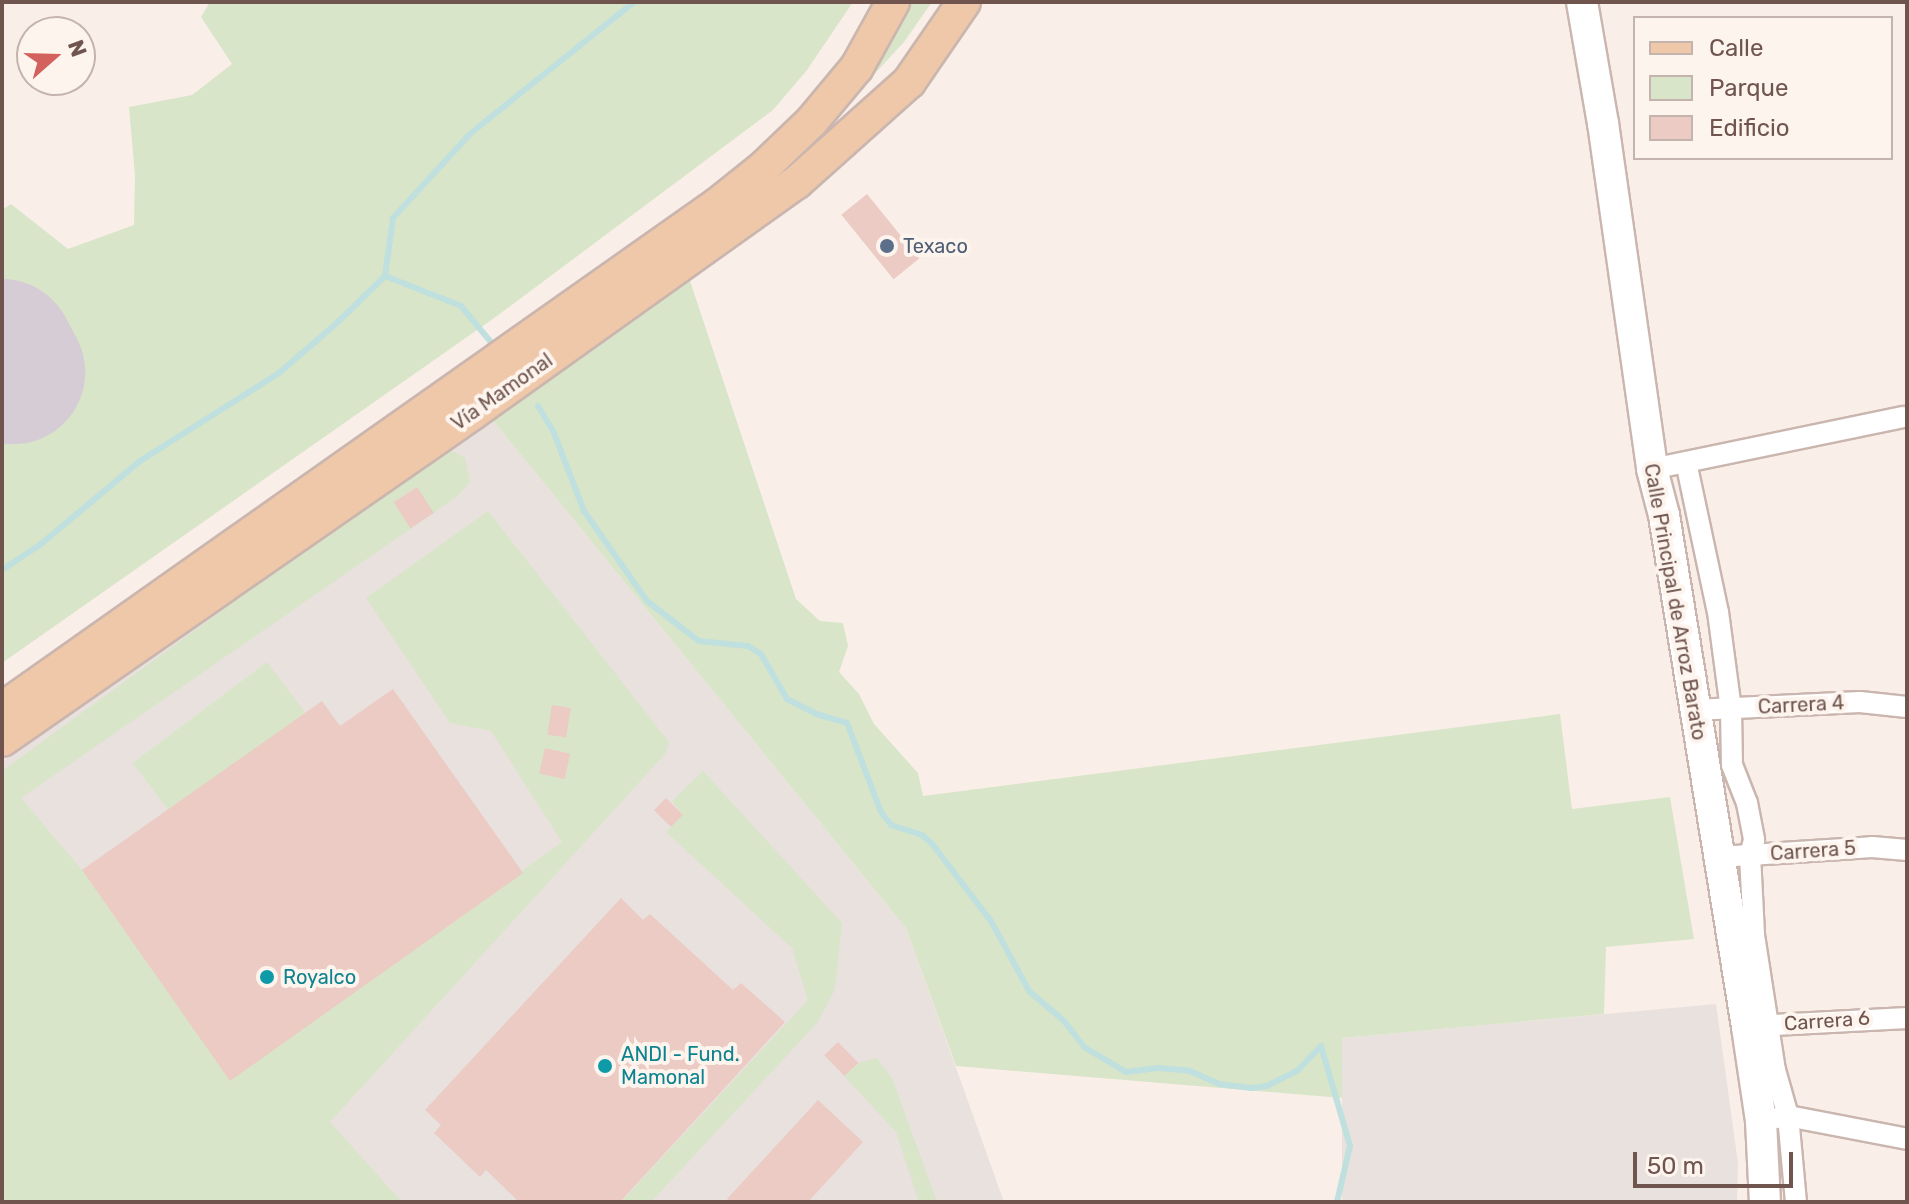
<!DOCTYPE html>
<meta charset="utf-8">
<style>
body{margin:0}
#map{position:relative;width:1909px;height:1204px;overflow:hidden;background:#f9efe8;font-family:Rubik,sans-serif}
div>[style]{position:absolute}
.industrial>*{inset:0;background:#e8e1de}
.green>*{inset:0;background:#d9e5c8;transform-origin:0 0}
.stream>*{height:6px;margin:-3px;padding:0 3px;transform-origin:3px;border-radius:3px;background:#bfe0df}
.runway>*{height:144px;margin:-72px;padding:0 72px;transform-origin:72px;border-radius:72px;background:#d5ccd5}
.building>*{inset:0;background:#ebcbc3;transform-origin:0 0}
.roads{filter:drop-shadow(2px 0 #cab6af) drop-shadow(-2px 0 #cab6af) drop-shadow(0 2px #cab6af) drop-shadow(0 -2px #cab6af)}
.street>*{height:20px;margin:-10px;padding:0 10px;transform-origin:10px;border-radius:10px;background:#fff}
.secondary>*{height:30px;margin:-15px;padding:0 15px;transform-origin:15px;border-radius:15px;background:#fff}
.primary>*{height:32px;margin:-16px;padding:0 16px;transform-origin:16px;border-radius:16px;background:#efc8a9}
.dots>*{width:22px;height:22px;translate:-50% -50%;box-sizing:border-box;border:4px solid #fdf4ee;border-radius:50%}
span{translate:-50% -50%;white-space:nowrap;text-align:center;line-height:1.15;-webkit-text-stroke:8px #fdf4ee;paint-order:stroke}
.service-label{font-size:20px;color:#4e5e75}
.left{translate:0 -50%;text-align:left}
.street-label{font-size:20px;color:#70554f}
.culture-label{font-size:20px;color:#0d838f}
.frame{position:absolute;inset:0;border:4px solid #70554f;pointer-events:none}
.legend{position:absolute;left:1633px;top:16px;width:260px;height:144px;box-sizing:border-box;background:#fdf4ee;border:2px solid #c5b4ae;margin:0;padding:10px 14px;list-style:none;font-size:24px;color:#70554f}
.legend li{display:flex;align-items:center;gap:16px;height:40px}
.legend b{width:40px;border:2px solid #c5b4ae}
.north{position:absolute;left:16px;top:16px;width:80px;height:80px;box-sizing:border-box;background:#fdf4ee;border:2px solid #c5b4ae;border-radius:50%;rotate:70deg;font-size:22px;font-weight:700;line-height:32px;text-align:center;color:#70554f}
.north::after{content:'';display:block;margin:auto;width:28px;height:36px;background:#d3625e;clip-path:polygon(50% 0,100% 100%,50% 72%,0 100%)}
.scale{position:absolute;left:1633px;top:1152px;width:160px;height:36px;box-sizing:border-box;border:4px solid #70554f;border-top:0;padding-left:10px;font-size:24px;line-height:28px;white-space:nowrap;color:#70554f;-webkit-text-stroke:6px #fdf4ee;paint-order:stroke}
</style>
<div id="map">
<div class="industrial">
<i style="clip-path:polygon(491px 418px,906px 928px,1004px 1202px,2px 1202px,2px 761px)"></i>
<i style="clip-path:polygon(1716px 1004px,1738px 1163px,1737px 1202px,1342px 1202px,1342px 1038px)"></i>
</div>
<div class="green">
<i style="clip-path:polygon(210px 2px,853px 2px,807px 70px,773px 110px,497px 316px,2px 663px,2px 210px,11px 204px,68px 249px,134px 225px,135px 176px,129px 107px,192px 95px,232px 64px,201px 17px)"></i>
<i style="clip-path:polygon(901px 2px,932px 2px,904px 42px,782px 174px,889px 27px)"></i>
<i style="clip-path:polygon(690px 281px,796px 599px,820px 621px,843px 623px,848px 646px,839px 672px,859px 694px,874px 724px,918px 773px,923px 796px,1560px 714px,1572px 809px,1670px 797px,1694px 939px,1606px 947px,1604px 1014px,1342px 1038px,1342px 1098px,956px 1066px,906px 928px,491px 418px)"></i>
<i style="clip-path:polygon(446px 447px,465px 458px,470px 482px,458px 496px,21px 798px,82px 870px,230px 1080px,562px 842px,491px 731px,450px 723px,366px 598px,488px 511px,669px 742px,665px 754px,330px 1122px,402px 1202px,2px 1202px,2px 771px)"></i>
<i style="left:267px;top:662px;width:64px;height:168px;rotate:53deg"></i>
<i style="clip-path:polygon(703px 771px,842px 923px,835px 989px,818px 1022px,651px 1202px,621px 1202px,808px 1000px,792px 948px,666px 832px,683px 815px,672px 801px)"></i>
<i style="clip-path:polygon(877px 1058px,892px 1078px,937px 1202px,919px 1202px,896px 1132px,844px 1076px,858px 1063px)"></i>
</div>
<div class="stream">
<i style="left:385px;top:276px;width:82px;rotate:21.5deg"></i>
<i style="left:461px;top:306px;width:45px;rotate:50.4deg"></i>
<i style="left:538px;top:406px;width:31px;rotate:59deg"></i>
<i style="left:554px;top:433px;width:84px;rotate:69deg"></i>
<i style="left:584px;top:511px;width:110px;rotate:55deg"></i>
<i style="left:647px;top:601px;width:66px;rotate:37.6deg"></i>
<i style="left:699px;top:641px;width:49px;rotate:5.8deg"></i>
<i style="left:748px;top:646px;width:15px;rotate:32deg"></i>
<i style="left:761px;top:654px;width:52px;rotate:60deg"></i>
<i style="left:787px;top:699px;width:33px;rotate:27deg"></i>
<i style="left:816px;top:714px;width:32px;rotate:16deg"></i>
<i style="left:847px;top:723px;width:95px;rotate:69.1deg"></i>
<i style="left:881px;top:812px;width:16px;rotate:52deg"></i>
<i style="left:891px;top:825px;width:33px;rotate:18deg"></i>
<i style="left:922px;top:835px;width:15px;rotate:42deg"></i>
<i style="left:933px;top:845px;width:96px;rotate:52.7deg"></i>
<i style="left:991px;top:921px;width:80px;rotate:61.5deg"></i>
<i style="left:1029px;top:991px;width:46px;rotate:40.6deg"></i>
<i style="left:1064px;top:1021px;width:33px;rotate:52deg"></i>
<i style="left:1084px;top:1047px;width:49px;rotate:30.8deg"></i>
<i style="left:1126px;top:1072px;width:32px;rotate:-7deg"></i>
<i style="left:1158px;top:1068px;width:32px;rotate:5deg"></i>
<i style="left:1190px;top:1071px;width:32px;rotate:24deg"></i>
<i style="left:1219px;top:1084px;width:33px;rotate:7deg"></i>
<i style="left:1252px;top:1088px;width:15px;rotate:-8deg"></i>
<i style="left:1267px;top:1086px;width:34px;rotate:-27deg"></i>
<i style="left:1297px;top:1071px;width:35px;rotate:-46deg"></i>
<i style="left:1321px;top:1046px;width:104px;rotate:73.8deg"></i>
<i style="left:1350px;top:1146px;width:57px;rotate:103.1deg"></i>
<i style="left:2px;top:570px;width:47px;rotate:-33.7deg"></i>
<i style="left:41px;top:544px;width:129px;rotate:-40deg"></i>
<i style="left:140px;top:461px;width:165px;rotate:-32.3deg"></i>
<i style="left:279px;top:373px;width:78px;rotate:-40.8deg"></i>
<i style="left:338px;top:322px;width:66px;rotate:-44.4deg"></i>
<i style="left:385px;top:276px;width:59px;rotate:-82.1deg"></i>
<i style="left:393px;top:218px;width:115px;rotate:-47.5deg"></i>
<i style="left:471px;top:133px;width:209px;rotate:-38.8deg"></i>
</div>
<div class="runway">
<i style="left:2px;top:351px;width:24px;rotate:62deg"></i>
</div>
<div class="building">
<i style="left:867px;top:194px;width:83px;height:33px;rotate:51deg"></i>
<i style="left:417px;top:487px;width:31px;height:28px;rotate:57deg"></i>
<i style="clip-path:polygon(393px 689px,523px 873px,230px 1081px,82px 870px,322px 701px,340px 726px)"></i>
<i style="left:552px;top:705px;width:19px;height:30px;rotate:9deg"></i>
<i style="left:545px;top:748px;width:26px;height:26px;rotate:13deg"></i>
<i style="left:666px;top:798px;width:24px;height:17px;rotate:45deg"></i>
<i style="clip-path:polygon(621px 898px,643px 920px,650px 914px,733px 990px,741px 983px,785px 1022px,620px 1202px,519px 1202px,486px 1170px,480px 1177px,434px 1133px,441px 1125px,425px 1110px)"></i>
<i style="left:838px;top:1042px;width:29px;height:19px;rotate:46deg"></i>
<i style="clip-path:polygon(818px 1100px,863px 1142px,808px 1202px,731px 1202px,727px 1199px)"></i>
</div>
<div class="roads">
<div class="street">
<i style="left:1686px;top:462px;width:153px;rotate:78deg"></i>
<i style="left:1718px;top:612px;width:98px;rotate:82.4deg"></i>
<i style="left:1731px;top:709px;width:56px;rotate:89deg"></i>
<i style="left:1732px;top:765px;width:41px;rotate:68.5deg"></i>
<i style="left:1747px;top:803px;width:38px;rotate:79deg"></i>
<i style="left:1754px;top:840px;width:16px;rotate:105deg"></i>
<i style="left:1750px;top:855px;width:80px;rotate:87.1deg"></i>
<i style="left:1754px;top:935px;width:137px;rotate:81.2deg"></i>
<i style="left:1775px;top:1070px;width:48px;rotate:74.2deg"></i>
<i style="left:1788px;top:1116px;width:86px;rotate:84.7deg"></i>
<i style="left:1652px;top:469px;width:257px;rotate:-11.7deg"></i>
<i style="left:1694px;top:710px;width:166px;rotate:-2.8deg"></i>
<i style="left:1860px;top:702px;width:47px;rotate:6.1deg"></i>
<i style="left:1719px;top:857px;width:153px;rotate:-3.7deg"></i>
<i style="left:1872px;top:847px;width:35px;rotate:5deg"></i>
<i style="left:1755px;top:1026px;width:152px;rotate:-3deg"></i>
<i style="left:1777px;top:1118px;width:11px;rotate:-10deg"></i>
<i style="left:1788px;top:1116px;width:121px;rotate:10.9deg"></i>
</div>
<div class="secondary">
<i style="left:1582px;top:2px;width:123px;rotate:80.2deg"></i>
<i style="left:1603px;top:123px;width:349px;rotate:81.9deg"></i>
<i style="left:1652px;top:469px;width:48px;rotate:75.4deg"></i>
<i style="left:1664px;top:515px;width:519px;rotate:80.79deg"></i>
<i style="left:1747px;top:1027px;width:95px;rotate:81.5deg"></i>
<i style="left:1761px;top:1121px;width:81px;rotate:87.2deg"></i>
</div>
<div class="primary">
<i style="left:2px;top:709px;width:876px;rotate:-35.2deg"></i>
<i style="left:718px;top:204px;width:58px;rotate:-38.7deg"></i>
<i style="left:763px;top:168px;width:68px;rotate:-43.8deg"></i>
<i style="left:812px;top:121px;width:70px;rotate:-50.2deg"></i>
<i style="left:857px;top:67px;width:74px;rotate:-61deg"></i>
<i style="left:2px;top:740px;width:573px;rotate:-34.77deg"></i>
<i style="left:473px;top:413px;width:398px;rotate:-35.5deg"></i>
<i style="left:797px;top:182px;width:150px;rotate:-41.8deg"></i>
<i style="left:909px;top:82px;width:97px;rotate:-55.5deg"></i>
</div>
</div>
<div class="dots">
<i style="left:887px;top:246px;background:#5c6f8a"></i>
<i style="left:267px;top:977px;background:#0f9aa8"></i>
<i style="left:605px;top:1066px;background:#0f9aa8"></i>
</div>
<div class="service-label">
<span class="left" style="left:903px;top:246px">Texaco</span>
</div>
<div class="street-label">
<span style="left:502px;top:392px;rotate:-35deg">Vía Mamonal</span>
<span style="left:1675px;top:602px;rotate:80deg">Calle Principal de Arroz Barato</span>
<span style="left:1801px;top:705px;rotate:-3deg">Carrera 4</span>
<span style="left:1813px;top:851px;rotate:-4deg">Carrera 5</span>
<span style="left:1827px;top:1021px;rotate:-4deg">Carrera 6</span>
</div>
<div class="culture-label">
<span class="left" style="left:283px;top:977px">Royalco</span>
<span class="left" style="left:621px;top:1066px">ANDI - Fund.<br>Mamonal</span>
</div>
<div class="frame"></div>
<ul class="legend">
<li><b style="height:10px;background:#efc8a9"></b>Calle</li>
<li><b style="height:22px;background:#d9e5c8"></b>Parque</li>
<li><b style="height:22px;background:#ebcbc3"></b>Edificio</li>
</ul>
<div class="north">N</div>
<div class="scale">50 m</div>
</div>
